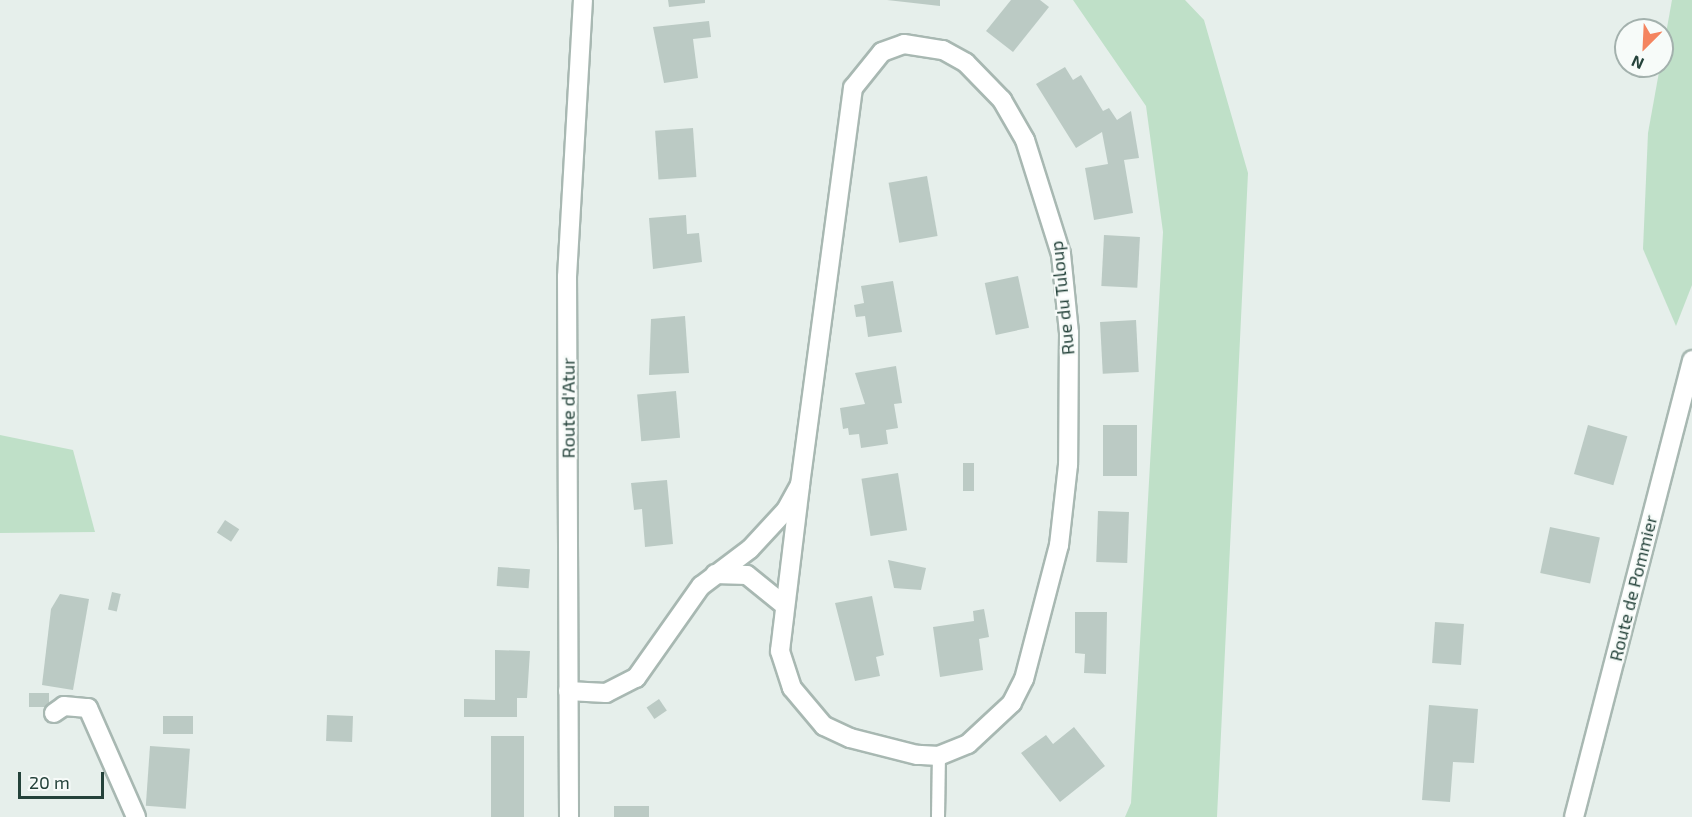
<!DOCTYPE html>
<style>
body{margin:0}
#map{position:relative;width:1692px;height:817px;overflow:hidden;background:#e6efeb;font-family:"Exo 2",sans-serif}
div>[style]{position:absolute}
.green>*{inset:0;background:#bfe0c8}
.building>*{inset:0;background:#bbcac4;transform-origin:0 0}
.roads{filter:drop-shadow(2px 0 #a8b8b2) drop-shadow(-2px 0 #a8b8b2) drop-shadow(0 2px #a8b8b2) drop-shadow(0 -2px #a8b8b2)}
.lane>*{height:12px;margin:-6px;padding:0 6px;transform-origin:6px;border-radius:6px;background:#fff}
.street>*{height:18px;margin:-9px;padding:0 9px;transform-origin:9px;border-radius:9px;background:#fff}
.secondary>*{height:18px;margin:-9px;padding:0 9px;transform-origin:9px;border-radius:9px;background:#fff}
span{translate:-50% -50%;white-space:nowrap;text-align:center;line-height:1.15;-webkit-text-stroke:4.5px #f7fbf9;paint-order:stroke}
.street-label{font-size:18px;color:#24423a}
.north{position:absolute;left:1614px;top:18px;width:60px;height:60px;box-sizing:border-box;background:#f7fbf9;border:2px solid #a3b1ad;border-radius:50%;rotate:204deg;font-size:16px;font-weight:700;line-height:24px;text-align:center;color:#24423a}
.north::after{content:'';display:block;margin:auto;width:21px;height:27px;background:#f4845f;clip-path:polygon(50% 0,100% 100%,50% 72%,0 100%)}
.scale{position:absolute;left:18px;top:772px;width:86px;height:27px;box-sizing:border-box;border:3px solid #24423a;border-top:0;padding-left:8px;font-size:18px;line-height:21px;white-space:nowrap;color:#24423a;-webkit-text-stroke:4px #f7fbf9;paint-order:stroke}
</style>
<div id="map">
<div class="green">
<i style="clip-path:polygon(1073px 0,1185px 0,1204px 20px,1248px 173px,1217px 817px,1125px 817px,1131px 803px,1163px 232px,1146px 106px)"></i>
<i style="clip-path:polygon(1672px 0,1692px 0,1692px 285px,1676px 326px,1643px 249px,1648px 133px)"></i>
<i style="clip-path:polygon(0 435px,73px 450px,95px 532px,0 533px)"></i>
</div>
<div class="building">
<i style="clip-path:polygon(668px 0,705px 0,705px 3px,669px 7px)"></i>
<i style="clip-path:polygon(887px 0,940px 0,940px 6px)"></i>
<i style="clip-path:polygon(1011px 0,1040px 0,1049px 7px,1013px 52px,986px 31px)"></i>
<i style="clip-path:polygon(709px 21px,711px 37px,693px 39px,698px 78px,664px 83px,653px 27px)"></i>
<i style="clip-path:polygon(1065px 67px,1073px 80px,1081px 75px,1103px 111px,1109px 108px,1117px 120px,1131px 111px,1139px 158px,1124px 160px,1133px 213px,1094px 220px,1085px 168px,1108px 164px,1102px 132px,1076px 148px,1036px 84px)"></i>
<i style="left:693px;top:128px;width:49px;height:38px;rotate:86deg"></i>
<i style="left:927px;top:176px;width:61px;height:39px;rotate:80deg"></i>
<i style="clip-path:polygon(686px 215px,687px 234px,699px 233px,702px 262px,653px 269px,649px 218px)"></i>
<i style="left:1104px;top:235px;width:36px;height:51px;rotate:3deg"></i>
<i style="left:1018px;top:276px;width:53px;height:34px;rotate:78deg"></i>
<i style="clip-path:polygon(893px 281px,902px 332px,868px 337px,865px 316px,856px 317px,854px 305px,864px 303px,861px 286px)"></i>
<i style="clip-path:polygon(685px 316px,689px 373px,649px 375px,651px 319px)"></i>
<i style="left:1136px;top:320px;width:52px;height:36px;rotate:87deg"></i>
<i style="clip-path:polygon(896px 366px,902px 403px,894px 404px,898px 428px,886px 430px,888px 444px,861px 448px,859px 434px,849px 435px,848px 428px,843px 429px,840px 408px,865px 404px,855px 373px)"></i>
<i style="left:676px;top:391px;width:47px;height:39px;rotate:85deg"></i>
<i style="left:1103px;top:425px;width:34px;height:51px"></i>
<i style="left:1588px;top:425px;width:41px;height:51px;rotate:16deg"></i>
<i style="left:963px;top:463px;width:11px;height:28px"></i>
<i style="left:898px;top:473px;width:58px;height:37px;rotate:81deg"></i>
<i style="clip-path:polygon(667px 480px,673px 544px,645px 547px,642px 509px,634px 510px,631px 483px)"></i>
<i style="left:1098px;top:511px;width:31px;height:51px;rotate:2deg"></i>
<i style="left:225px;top:520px;width:17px;height:15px;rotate:33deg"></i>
<i style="left:1550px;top:527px;width:51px;height:47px;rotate:12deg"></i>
<i style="clip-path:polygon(888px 560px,926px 568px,921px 590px,894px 588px)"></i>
<i style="left:498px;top:567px;width:32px;height:19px;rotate:4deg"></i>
<i style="left:112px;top:592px;width:9px;height:18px;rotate:13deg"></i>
<i style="clip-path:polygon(60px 594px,89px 599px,73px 690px,42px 685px,51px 609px)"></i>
<i style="clip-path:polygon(872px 596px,884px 655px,876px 657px,880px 676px,855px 681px,835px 603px)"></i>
<i style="clip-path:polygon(984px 609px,989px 637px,979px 639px,983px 670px,940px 677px,933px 627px,974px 621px,973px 611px)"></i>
<i style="clip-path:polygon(1075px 612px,1107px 612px,1106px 674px,1084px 673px,1085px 654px,1075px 653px)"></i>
<i style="left:1435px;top:622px;width:29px;height:41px;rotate:4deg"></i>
<i style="clip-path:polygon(495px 650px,530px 651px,527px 698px,517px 698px,517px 717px,464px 717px,464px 699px,495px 700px)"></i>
<i style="left:29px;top:693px;width:20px;height:14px"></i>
<i style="left:659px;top:699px;width:14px;height:15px;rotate:56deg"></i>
<i style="clip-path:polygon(1429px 705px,1478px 709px,1474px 763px,1453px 762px,1450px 802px,1422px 800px)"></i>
<i style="left:327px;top:715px;width:26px;height:26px;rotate:2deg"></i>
<i style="left:163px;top:716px;width:30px;height:18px"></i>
<i style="clip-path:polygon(1074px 727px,1105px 766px,1060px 802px,1021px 753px,1046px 735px,1053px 744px)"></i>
<i style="left:491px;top:736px;width:33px;height:81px"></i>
<i style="left:150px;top:746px;width:40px;height:60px;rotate:4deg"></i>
<i style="left:614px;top:806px;width:35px;height:11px"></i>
</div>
<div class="roads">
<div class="lane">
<i style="left:938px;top:817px;width:61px;rotate:-89.1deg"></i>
</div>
<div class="street">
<i style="left:715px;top:574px;width:32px;rotate:2deg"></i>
<i style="left:747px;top:575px;width:46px;rotate:38.9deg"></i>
<i style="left:568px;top:691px;width:38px;rotate:3deg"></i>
<i style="left:606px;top:693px;width:34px;rotate:-27deg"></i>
<i style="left:636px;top:678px;width:113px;rotate:-54.8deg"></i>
<i style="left:701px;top:586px;width:61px;rotate:-37.1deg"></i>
<i style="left:750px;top:549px;width:53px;rotate:-47.3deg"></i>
<i style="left:786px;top:510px;width:29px;rotate:-61deg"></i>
<i style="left:800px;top:485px;width:401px;rotate:-82.4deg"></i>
<i style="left:853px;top:88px;width:46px;rotate:-51.1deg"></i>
<i style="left:882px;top:52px;width:23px;rotate:-20deg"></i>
<i style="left:904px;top:44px;width:39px;rotate:9deg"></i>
<i style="left:943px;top:50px;width:26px;rotate:29deg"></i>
<i style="left:966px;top:63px;width:52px;rotate:45.8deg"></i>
<i style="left:1002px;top:100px;width:46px;rotate:60.1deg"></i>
<i style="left:1025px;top:140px;width:120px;rotate:72.5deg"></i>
<i style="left:1061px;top:254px;width:79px;rotate:84.2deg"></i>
<i style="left:1069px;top:333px;width:132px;rotate:90.4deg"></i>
<i style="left:1068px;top:465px;width:81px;rotate:96.4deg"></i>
<i style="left:1059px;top:545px;width:138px;rotate:104.6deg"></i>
<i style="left:1024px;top:679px;width:27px;rotate:117deg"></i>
<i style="left:1012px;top:703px;width:60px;rotate:137deg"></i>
<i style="left:968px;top:744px;width:31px;rotate:158deg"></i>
<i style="left:939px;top:756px;width:22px;rotate:-177deg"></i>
<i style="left:917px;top:755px;width:69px;rotate:-165.8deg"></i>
<i style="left:850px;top:738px;width:29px;rotate:-155deg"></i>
<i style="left:824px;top:726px;width:50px;rotate:-130.1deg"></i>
<i style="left:792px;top:688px;width:39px;rotate:-108deg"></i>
<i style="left:780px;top:651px;width:167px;rotate:-83.1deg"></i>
<i style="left:54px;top:713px;width:12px;rotate:-35deg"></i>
<i style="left:64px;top:706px;width:24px;rotate:5deg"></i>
<i style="left:88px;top:708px;width:119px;rotate:66.2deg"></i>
<i style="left:1574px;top:817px;width:472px;rotate:-75.5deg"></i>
</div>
<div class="secondary">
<i style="left:569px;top:817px;width:540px;rotate:-90.21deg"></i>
<i style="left:567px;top:277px;width:277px;rotate:-86.7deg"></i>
</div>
</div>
<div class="street-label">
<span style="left:1062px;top:298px;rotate:-96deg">Rue du Tuloup</span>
<span style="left:568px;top:408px;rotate:-90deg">Route d'Atur</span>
<span style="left:1633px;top:588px;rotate:-76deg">Route de Pommier</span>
</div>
<div class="north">N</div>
<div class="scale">20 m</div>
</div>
